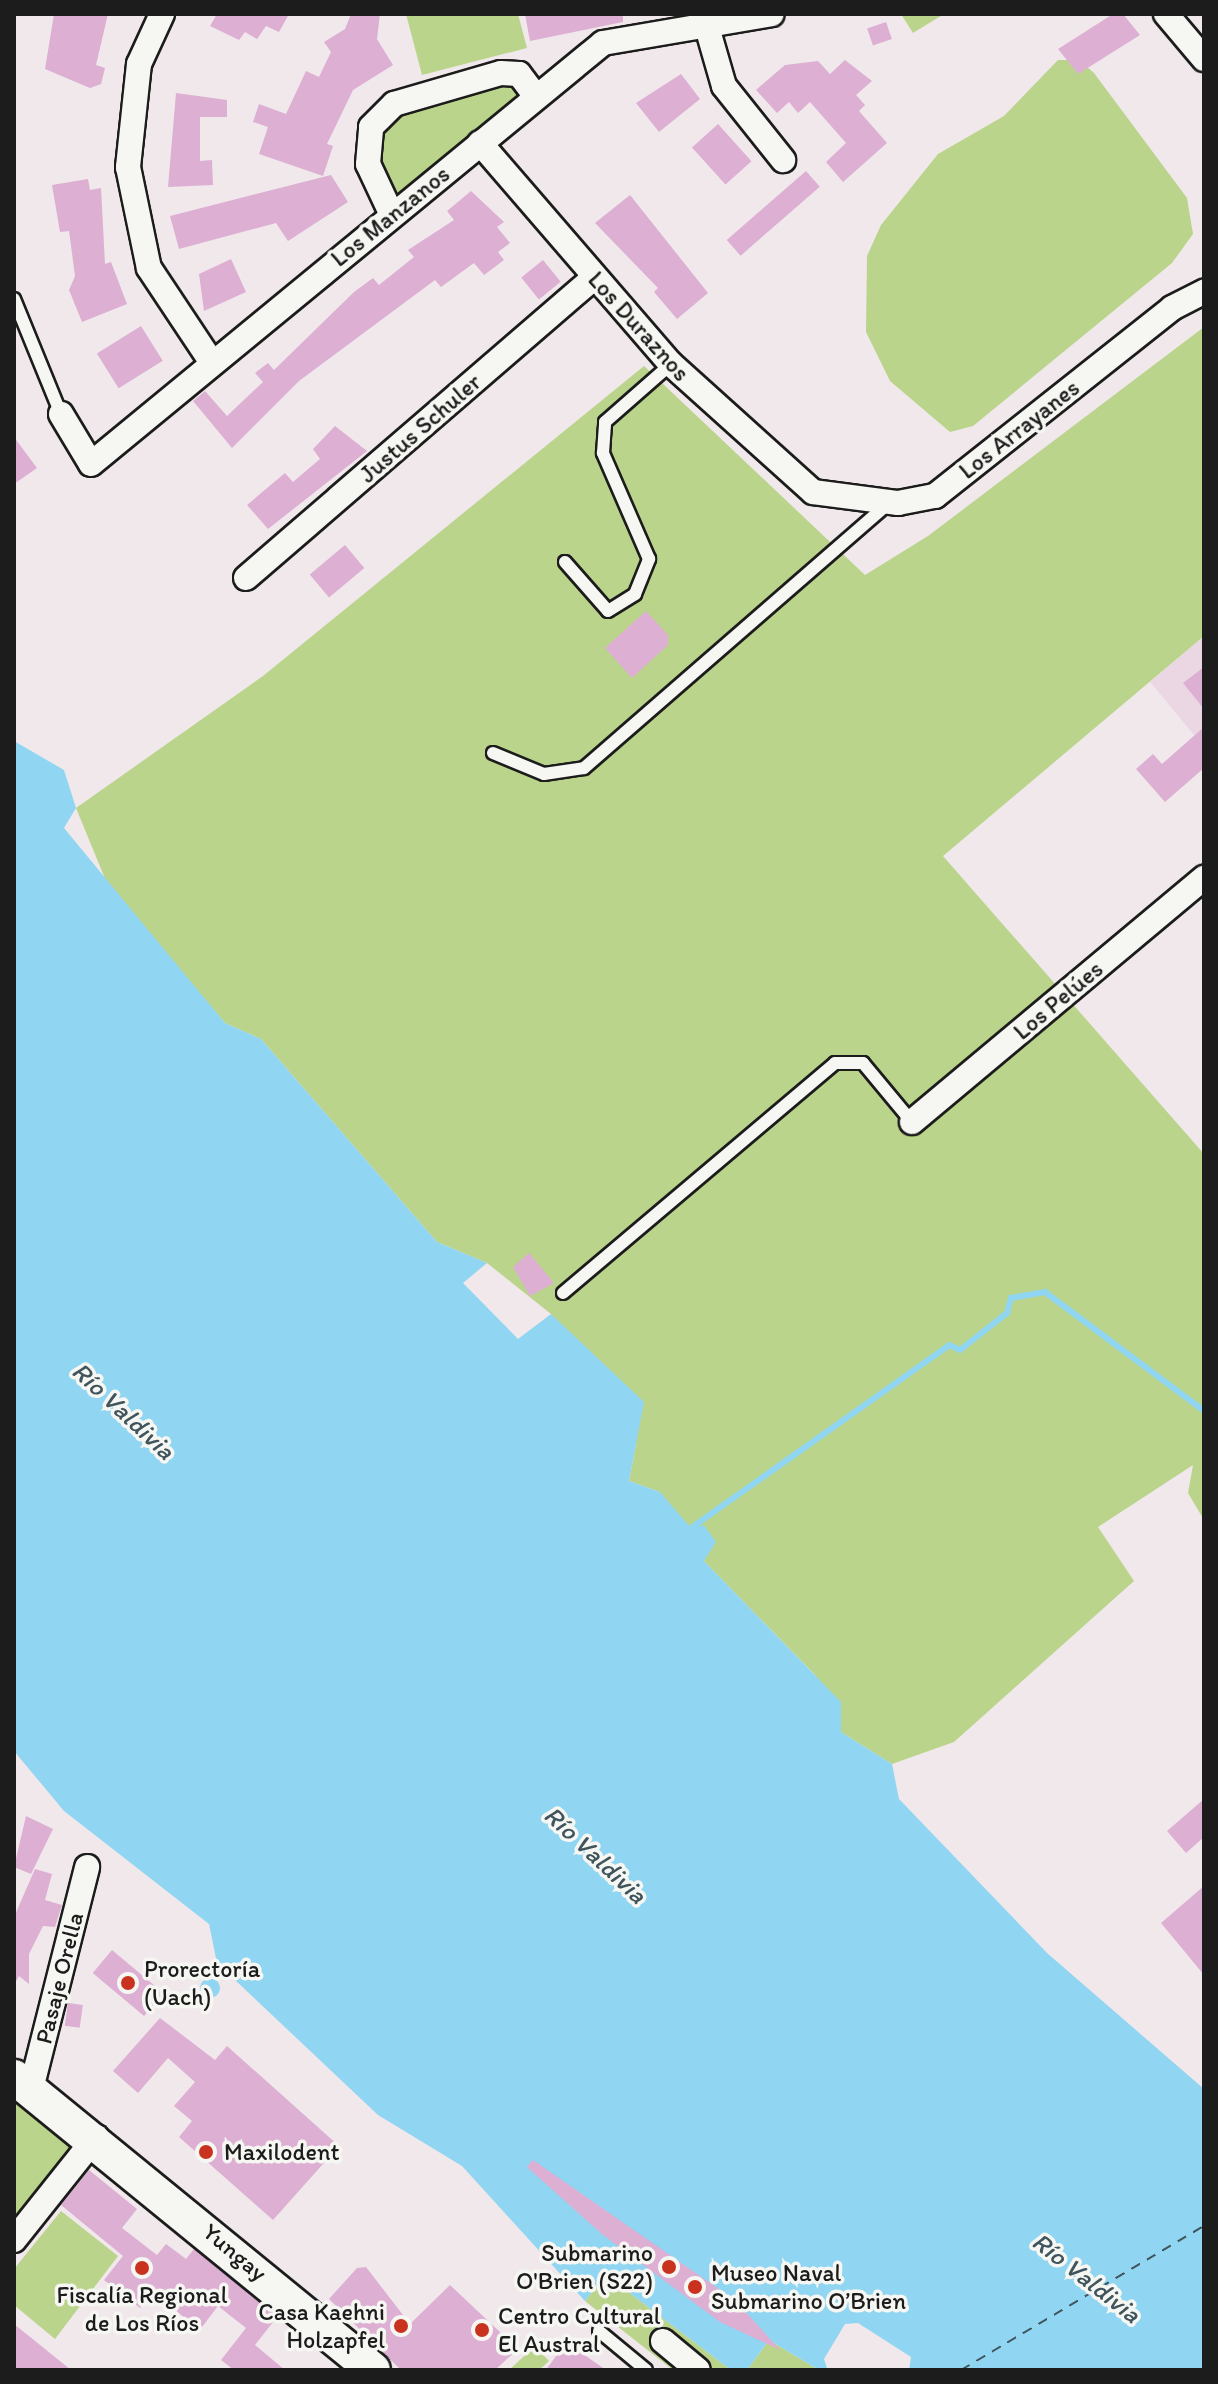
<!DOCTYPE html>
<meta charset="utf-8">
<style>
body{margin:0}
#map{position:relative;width:1218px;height:2384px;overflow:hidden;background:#f1e8ec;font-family:Itim,sans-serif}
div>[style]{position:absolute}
.built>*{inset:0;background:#ebd7e4}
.green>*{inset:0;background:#bad48b}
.water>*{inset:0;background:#90d5f1}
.round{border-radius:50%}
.pier>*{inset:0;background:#f1e8ec}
.stream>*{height:6px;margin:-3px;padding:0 3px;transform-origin:3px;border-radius:3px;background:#90d5f1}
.ferry>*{height:2px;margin-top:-1px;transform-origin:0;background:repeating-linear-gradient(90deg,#3f545c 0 10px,transparent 0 18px)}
.building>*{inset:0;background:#dcafd3;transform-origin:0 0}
.roads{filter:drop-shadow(2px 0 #1c1c1c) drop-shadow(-2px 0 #1c1c1c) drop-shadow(0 2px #1c1c1c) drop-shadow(0 -2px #1c1c1c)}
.lane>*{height:12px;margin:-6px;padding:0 6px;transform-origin:6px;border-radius:6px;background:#f6f6f2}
.street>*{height:24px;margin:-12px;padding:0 12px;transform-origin:12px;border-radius:12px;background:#f6f6f2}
.secondary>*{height:34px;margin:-17px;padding:0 17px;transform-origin:17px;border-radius:17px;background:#f6f6f2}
.dots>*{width:22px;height:22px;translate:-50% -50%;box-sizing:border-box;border:4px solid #f6f6f2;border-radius:50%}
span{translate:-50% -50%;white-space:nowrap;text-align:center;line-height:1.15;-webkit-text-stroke:7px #f6f6f2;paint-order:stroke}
.street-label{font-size:24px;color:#1c1c1c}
.poi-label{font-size:24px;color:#1c1c1c}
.left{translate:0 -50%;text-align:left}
.right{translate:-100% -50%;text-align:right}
.water-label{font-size:26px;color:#3f545c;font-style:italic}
.frame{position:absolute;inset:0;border:16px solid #1c1c1c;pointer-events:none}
</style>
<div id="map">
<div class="built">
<i style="clip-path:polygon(1204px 636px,1204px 747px,1150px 682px)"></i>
</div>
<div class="green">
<i style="clip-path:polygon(406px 14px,518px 14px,527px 48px,422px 75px)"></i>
<i style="clip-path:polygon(901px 14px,944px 14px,913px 33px)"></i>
<i style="clip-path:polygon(1058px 60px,1079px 60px,1094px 73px,1187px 198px,1193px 234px,1172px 263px,973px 426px,950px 432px,890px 381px,866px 332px,867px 256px,881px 225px,938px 154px,1004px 116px)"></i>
<i style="clip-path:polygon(511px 80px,520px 93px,393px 199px,381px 191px,378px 128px,401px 105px)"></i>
<i style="clip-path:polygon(1204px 327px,1204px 636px,943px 856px,1204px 1154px,1204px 1520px,1188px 1493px,1193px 1465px,1098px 1527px,1134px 1581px,954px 1742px,892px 1764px,841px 1732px,841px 1706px,814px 1674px,704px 1561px,706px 1550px,660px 1492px,629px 1481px,636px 1444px,551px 1314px,487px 1263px,437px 1242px,261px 1039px,225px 1023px,106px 881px,76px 808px,263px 676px,644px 366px,865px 575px,928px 536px)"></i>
<i style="clip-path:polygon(14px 2089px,74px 2141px,59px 2178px,14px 2220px)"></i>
<i style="clip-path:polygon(61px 2211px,118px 2256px,55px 2339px,14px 2305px,14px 2269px)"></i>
<i style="clip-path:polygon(606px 2275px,731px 2370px,673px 2370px,585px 2301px)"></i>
<i style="clip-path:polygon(769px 2340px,819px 2370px,747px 2370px)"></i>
<i style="clip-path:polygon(535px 2346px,549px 2361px,539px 2370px,509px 2370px)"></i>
</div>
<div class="water">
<i style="clip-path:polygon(14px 741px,64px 770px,76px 808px,64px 828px,225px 1023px,261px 1039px,437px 1242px,487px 1263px,463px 1283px,518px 1339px,551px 1314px,644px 1402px,629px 1481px,660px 1492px,691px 1528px,704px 1525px,716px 1542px,704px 1561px,841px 1702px,841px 1732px,892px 1764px,899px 1799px,1047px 1953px,1204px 2089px,1204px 2370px,819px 2370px,769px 2340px,747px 2370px,731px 2370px,606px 2275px,585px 2301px,462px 2166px,378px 2115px,217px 1963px,209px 1924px,64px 1811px,14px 1751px)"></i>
<i class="round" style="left:200px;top:1978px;width:20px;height:20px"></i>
</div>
<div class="pier">
<i style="clip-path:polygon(858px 2323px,911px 2357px,909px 2370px,827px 2368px,824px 2359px,845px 2324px)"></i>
</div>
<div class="stream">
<i style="left:691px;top:1528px;width:316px;rotate:-35.3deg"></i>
<i style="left:949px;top:1345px;width:12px;rotate:24deg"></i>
<i style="left:960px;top:1350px;width:60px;rotate:-38.2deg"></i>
<i style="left:1007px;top:1313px;width:16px;rotate:-75deg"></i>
<i style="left:1011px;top:1298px;width:35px;rotate:-10deg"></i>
<i style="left:1045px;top:1292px;width:199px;rotate:36.8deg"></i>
</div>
<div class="ferry">
<i style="left:961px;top:2370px;width:282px;rotate:-30.7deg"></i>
</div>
<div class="building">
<i style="clip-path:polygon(54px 14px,108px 14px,96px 65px,105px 68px,101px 84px,90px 88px,45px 69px)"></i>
<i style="clip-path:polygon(217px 14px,289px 14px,279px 32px,266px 26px,257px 39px,245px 32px,239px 40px,210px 26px)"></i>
<i style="clip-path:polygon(351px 14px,380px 14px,377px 39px,393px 65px,353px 90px,327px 144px,333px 146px,323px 176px,259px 154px,268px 127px,253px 122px,259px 104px,286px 114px,306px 71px,319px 77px,331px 52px,324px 42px,345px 29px)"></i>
<i style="clip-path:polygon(525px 14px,623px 14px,623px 22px,530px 41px)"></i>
<i style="clip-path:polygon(1113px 14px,1123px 14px,1140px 35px,1078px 74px,1058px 49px)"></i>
<i style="left:886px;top:22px;width:18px;height:20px;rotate:71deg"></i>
<i style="clip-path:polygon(845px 60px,872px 81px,856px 95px,865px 105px,859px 111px,887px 143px,843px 182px,826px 162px,846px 143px,810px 102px,798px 113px,789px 102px,777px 113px,756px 90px,785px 65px,818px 61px,830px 74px)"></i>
<i style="clip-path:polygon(681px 74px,700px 99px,659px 132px,636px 103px)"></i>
<i style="clip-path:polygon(176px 93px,227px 100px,227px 117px,200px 117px,200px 161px,212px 160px,213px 185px,168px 187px)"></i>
<i style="left:718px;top:124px;width:50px;height:35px;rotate:48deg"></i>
<i style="left:806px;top:171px;width:21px;height:105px;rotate:49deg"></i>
<i style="clip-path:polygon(331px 175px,348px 202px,288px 241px,276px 223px,179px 249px,170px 216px)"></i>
<i style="clip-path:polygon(88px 179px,90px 190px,101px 188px,105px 264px,111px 262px,127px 304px,82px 322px,69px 290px,75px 276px,69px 231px,60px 232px,52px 185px)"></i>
<i style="clip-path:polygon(471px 191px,504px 222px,497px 227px,510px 243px,498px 252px,504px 260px,484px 275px,474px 263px,441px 287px,435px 280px,299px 381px,232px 448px,193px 401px,205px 391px,227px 416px,263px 382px,255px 373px,268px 363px,274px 370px,354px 292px,373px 278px,379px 285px,414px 257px,408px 250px,454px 220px,447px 211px)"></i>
<i style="clip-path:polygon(630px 195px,708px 293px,677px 319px,654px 292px,658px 288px,595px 223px)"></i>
<i style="clip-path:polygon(231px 259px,246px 292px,204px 311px,199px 274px)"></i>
<i style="left:543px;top:260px;width:28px;height:28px;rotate:51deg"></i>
<i style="left:141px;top:326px;width:41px;height:52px;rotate:58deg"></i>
<i style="clip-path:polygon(335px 426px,367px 451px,268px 529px,247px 505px,285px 473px,293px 482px,320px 459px,313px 449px)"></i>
<i style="clip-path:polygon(14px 437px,37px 468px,14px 484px)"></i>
<i style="left:345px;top:545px;width:30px;height:46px;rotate:50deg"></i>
<i style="clip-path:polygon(646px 611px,668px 635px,668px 645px,632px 678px,605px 648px)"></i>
<i style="clip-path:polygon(1204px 667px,1204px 709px,1183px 683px)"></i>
<i style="clip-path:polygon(1204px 727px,1204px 768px,1165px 802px,1136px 769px,1153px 754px,1162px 764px)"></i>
<i style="clip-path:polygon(529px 1253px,554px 1283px,530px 1296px,513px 1267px)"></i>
<i style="clip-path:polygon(1204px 1799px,1204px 1837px,1186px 1853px,1167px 1831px)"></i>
<i style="clip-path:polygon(26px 1816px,53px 1829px,31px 1874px,14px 1867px)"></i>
<i style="clip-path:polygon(35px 1869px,52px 1874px,45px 1900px,62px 1905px,55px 1927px,43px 1926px,29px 1954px,29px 1984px,19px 1976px,14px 1985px,14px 1917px)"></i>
<i style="clip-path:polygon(1204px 1886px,1204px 1975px,1161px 1923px)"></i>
<i style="left:112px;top:1950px;width:67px;height:30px;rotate:40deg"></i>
<i style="left:68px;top:2003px;width:15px;height:23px;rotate:8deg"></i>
<i style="clip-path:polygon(160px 2018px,215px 2060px,227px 2046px,339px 2146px,273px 2220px,179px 2137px,192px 2121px,174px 2106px,195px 2082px,168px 2058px,138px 2093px,113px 2071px)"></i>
<i style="clip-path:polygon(533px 2160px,736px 2301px,780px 2350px,720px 2322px,603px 2235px,527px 2167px)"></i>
<i style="clip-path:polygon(89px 2170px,137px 2209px,122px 2228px,157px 2255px,166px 2244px,186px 2259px,194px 2249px,277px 2317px,255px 2345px,285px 2370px,234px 2370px,221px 2360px,246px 2328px,218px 2306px,199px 2331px,153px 2290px,140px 2308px,104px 2280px,123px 2256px,61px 2205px)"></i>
<i style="clip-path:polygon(366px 2267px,410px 2324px,450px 2285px,518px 2349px,495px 2370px,401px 2370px,329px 2299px,357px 2268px)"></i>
<i style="clip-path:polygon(14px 2324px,71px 2370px,14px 2370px)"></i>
<i style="clip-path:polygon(566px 2342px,606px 2370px,546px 2370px)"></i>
</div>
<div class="roads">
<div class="lane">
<i style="left:14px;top:299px;width:124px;rotate:67.8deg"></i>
<i style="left:565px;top:562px;width:65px;rotate:48.7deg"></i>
<i style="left:608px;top:611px;width:32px;rotate:-32deg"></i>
<i style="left:635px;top:594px;width:38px;rotate:-68deg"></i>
<i style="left:649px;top:559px;width:116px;rotate:-113.5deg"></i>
<i style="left:603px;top:453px;width:31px;rotate:-86deg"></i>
<i style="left:605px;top:422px;width:88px;rotate:-41.3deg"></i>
<i style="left:493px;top:753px;width:55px;rotate:22.4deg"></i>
<i style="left:544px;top:774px;width:40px;rotate:-8.5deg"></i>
<i style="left:584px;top:768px;width:405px;rotate:-41deg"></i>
<i style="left:563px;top:1293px;width:356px;rotate:-40.2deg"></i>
<i style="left:835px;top:1063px;width:28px"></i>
<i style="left:863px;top:1063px;width:77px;rotate:50.3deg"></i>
<i style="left:599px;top:2331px;width:61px;rotate:39.7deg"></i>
</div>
<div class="street">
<i style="left:162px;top:14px;width:55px;rotate:114.7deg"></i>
<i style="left:139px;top:64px;width:104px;rotate:96.1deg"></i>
<i style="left:128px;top:167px;width:103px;rotate:78.3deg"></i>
<i style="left:149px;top:268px;width:114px;rotate:56.4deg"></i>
<i style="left:1166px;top:14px;width:59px;rotate:49.8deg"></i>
<i style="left:707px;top:27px;width:61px;rotate:73.9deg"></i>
<i style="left:724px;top:86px;width:95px;rotate:51.4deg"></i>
<i style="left:480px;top:143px;width:292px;rotate:49.2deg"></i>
<i style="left:671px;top:364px;width:191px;rotate:42deg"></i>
<i style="left:813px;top:492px;width:86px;rotate:7.4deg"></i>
<i style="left:898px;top:503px;width:38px;rotate:-11deg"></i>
<i style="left:935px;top:496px;width:303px;rotate:-38.4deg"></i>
<i style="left:1172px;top:308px;width:36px;rotate:-27deg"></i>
<i style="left:391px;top:213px;width:54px;rotate:-115.1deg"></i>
<i style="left:368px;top:164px;width:37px;rotate:-85deg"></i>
<i style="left:371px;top:127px;width:33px;rotate:-45deg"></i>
<i style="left:394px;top:104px;width:111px;rotate:-16.2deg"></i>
<i style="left:501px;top:73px;width:18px;rotate:3deg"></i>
<i style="left:519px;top:74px;width:26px;rotate:53deg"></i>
<i style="left:61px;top:414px;width:58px;rotate:59deg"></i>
<i style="left:91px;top:464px;width:663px;rotate:-39.43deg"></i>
<i style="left:603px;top:43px;width:171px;rotate:-9.7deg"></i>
<i style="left:246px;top:578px;width:459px;rotate:-40.8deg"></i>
<i style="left:912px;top:1122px;width:381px;rotate:-39.9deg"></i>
<i style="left:31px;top:2089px;width:229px;rotate:-75.8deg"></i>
<i style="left:14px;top:2240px;width:132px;rotate:-51.5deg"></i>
<i style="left:663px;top:2341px;width:45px;rotate:39.6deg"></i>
</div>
<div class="secondary">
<i style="left:14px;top:2077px;width:463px;rotate:39.2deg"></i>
</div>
</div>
<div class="dots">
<i style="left:128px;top:1983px;background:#c8321e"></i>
<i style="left:206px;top:2152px;background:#c8321e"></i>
<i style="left:669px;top:2267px;background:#c8321e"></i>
<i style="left:142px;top:2268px;background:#c8321e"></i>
<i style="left:695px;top:2287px;background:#c8321e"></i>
<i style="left:401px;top:2326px;background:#c8321e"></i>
<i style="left:482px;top:2330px;background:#c8321e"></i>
</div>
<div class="street-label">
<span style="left:390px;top:216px;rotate:-39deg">Los Manzanos</span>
<span style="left:639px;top:326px;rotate:48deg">Los Duraznos</span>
<span style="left:420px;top:428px;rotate:-41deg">Justus Schuler</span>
<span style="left:1019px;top:429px;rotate:-38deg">Los Arrayanes</span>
<span style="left:1058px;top:1000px;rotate:-40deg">Los Pelúes</span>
<span style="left:59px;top:1978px;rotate:-76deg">Pasaje Orella</span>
<span style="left:235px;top:2252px;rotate:40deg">Yungay</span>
</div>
<div class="poi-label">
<span class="left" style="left:144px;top:1983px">Prorectoría<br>(Uach)</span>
<span class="left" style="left:224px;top:2152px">Maxilodent</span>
<span class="right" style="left:653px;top:2267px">Submarino<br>O'Brien (S22)</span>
<span class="left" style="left:711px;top:2287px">Museo Naval<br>Submarino O’Brien</span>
<span style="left:142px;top:2309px">Fiscalía Regional<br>de Los Ríos</span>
<span class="right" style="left:385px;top:2326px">Casa Kaehni<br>Holzapfel</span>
<span class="left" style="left:498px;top:2330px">Centro Cultural<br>El Austral</span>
</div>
<div class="water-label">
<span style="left:123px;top:1411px;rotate:43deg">Río Valdivia</span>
<span style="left:595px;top:1855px;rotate:43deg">Río Valdivia</span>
<span style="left:1086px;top:2278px;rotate:38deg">Río Valdivia</span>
</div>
<div class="frame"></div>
</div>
